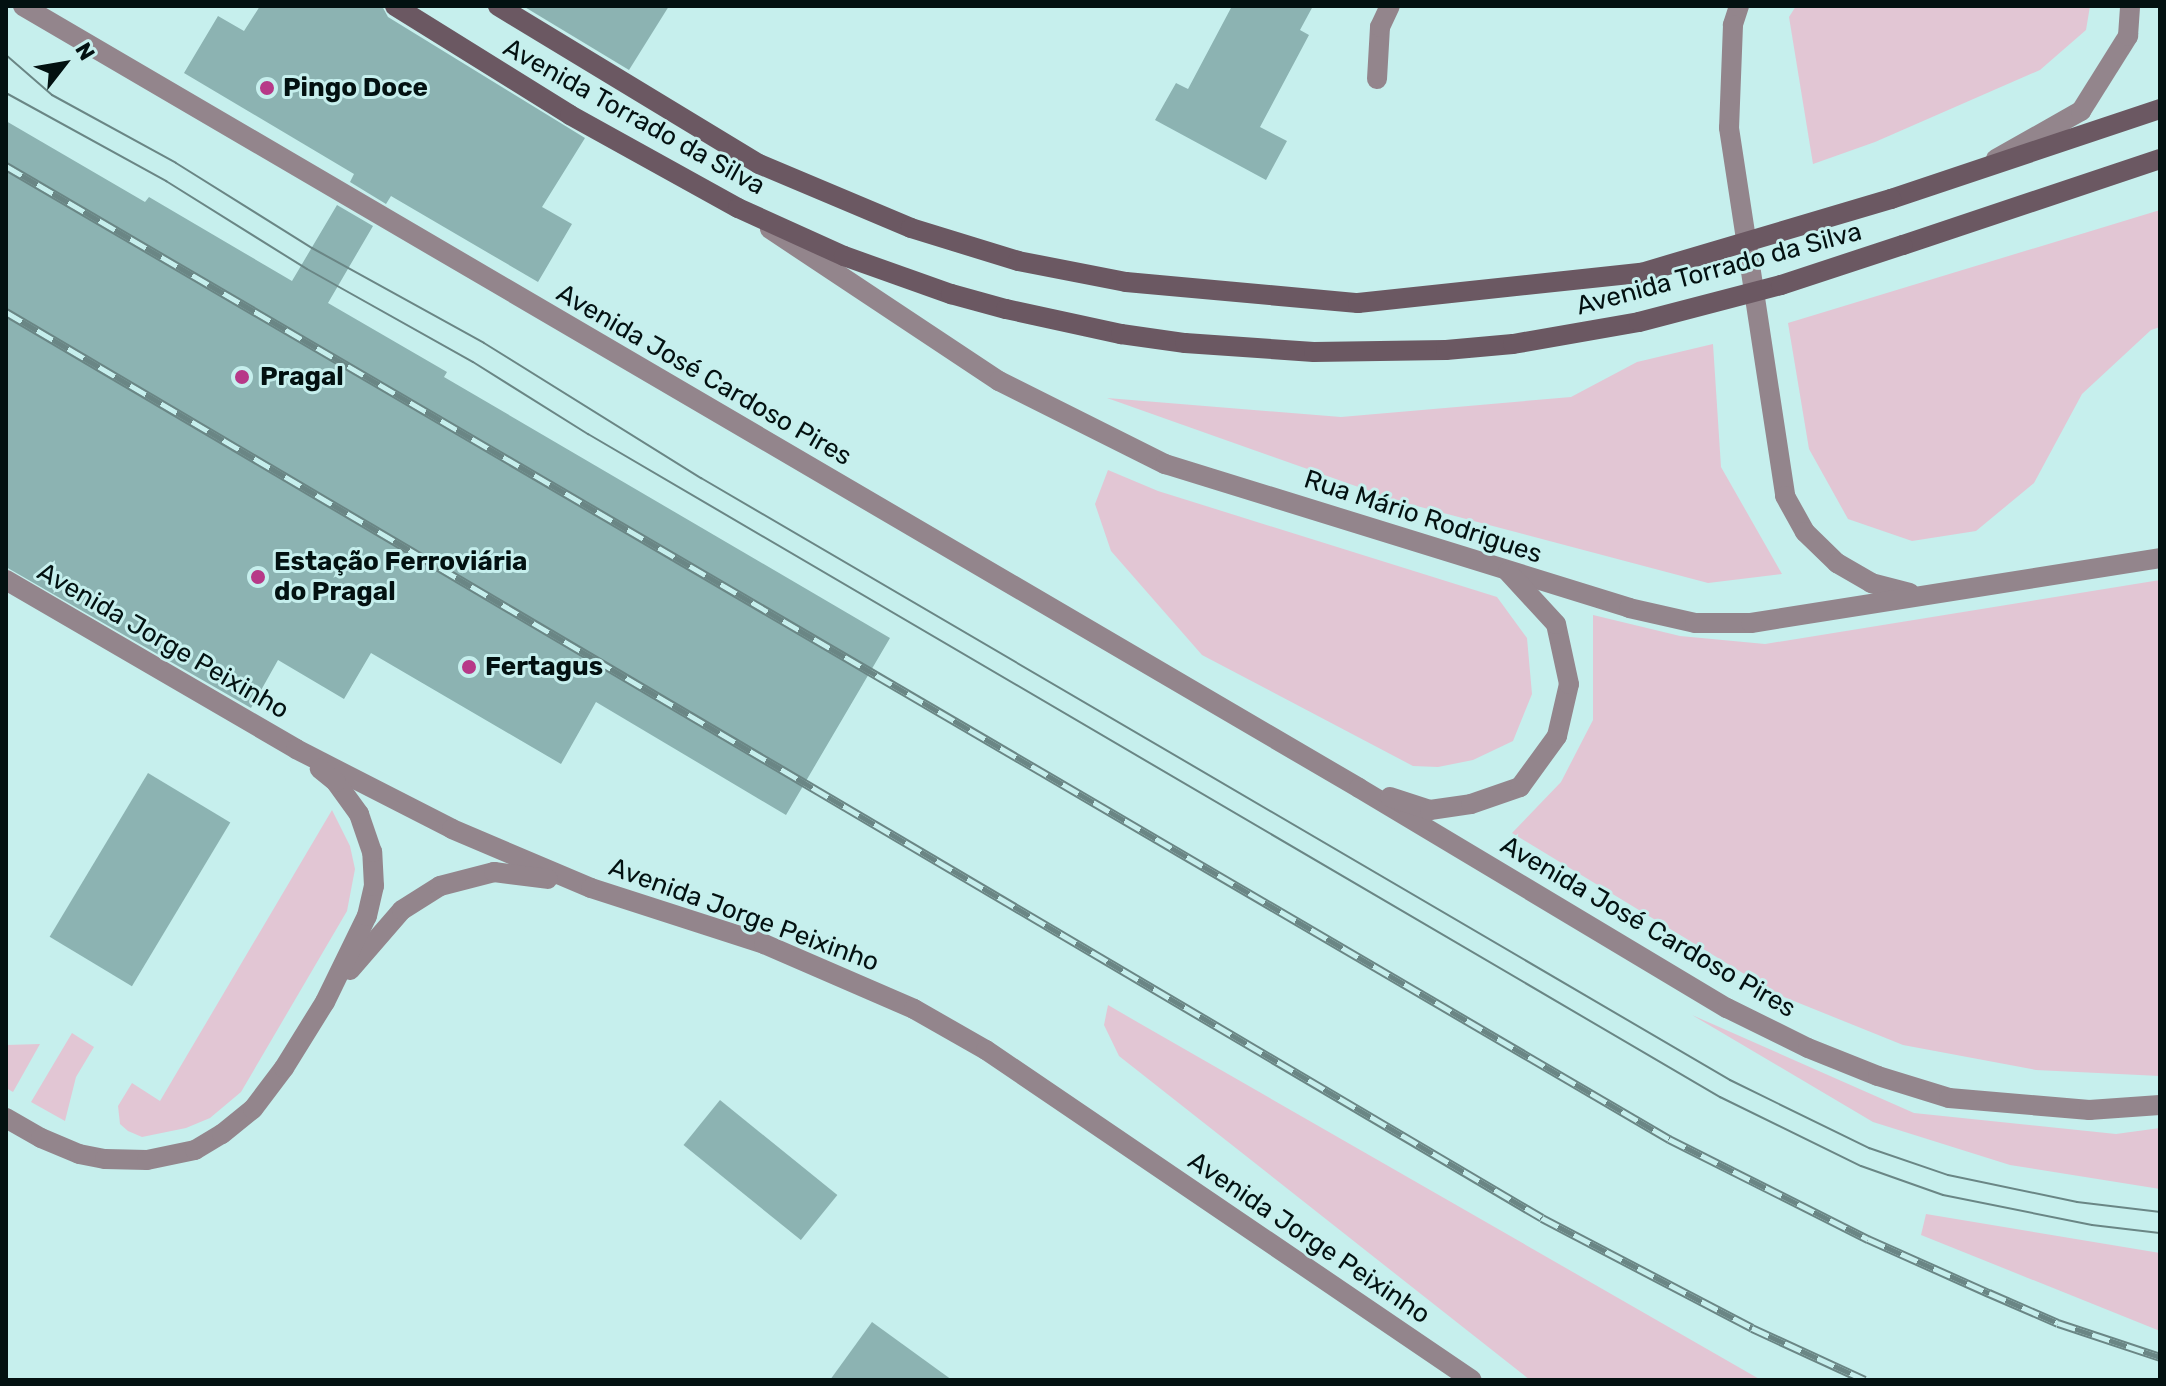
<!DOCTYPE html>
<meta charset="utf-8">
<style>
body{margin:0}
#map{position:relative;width:2166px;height:1386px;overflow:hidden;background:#c6efed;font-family:Rubik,sans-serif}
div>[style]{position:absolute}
.green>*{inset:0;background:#e2c6d4}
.building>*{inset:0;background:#8cb3b2;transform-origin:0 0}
.minor>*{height:20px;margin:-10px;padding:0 10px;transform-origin:10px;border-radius:10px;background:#93858c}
.secondary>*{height:20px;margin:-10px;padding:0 10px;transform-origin:10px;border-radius:10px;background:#6b5862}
.tram>*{height:2px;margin:-1px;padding:0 1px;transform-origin:1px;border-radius:1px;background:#6a8685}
.rail>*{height:9px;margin-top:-4.5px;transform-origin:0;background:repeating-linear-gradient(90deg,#c6efed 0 18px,#6a8685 0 36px);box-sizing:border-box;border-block:2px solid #6a8685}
.secondary-bridge>*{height:20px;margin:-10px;padding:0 10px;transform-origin:10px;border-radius:10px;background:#6b5862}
.dots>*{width:22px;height:22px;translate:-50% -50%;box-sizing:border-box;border:4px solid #c6efed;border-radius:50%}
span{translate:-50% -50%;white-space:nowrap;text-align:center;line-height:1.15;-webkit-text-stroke:6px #c6efed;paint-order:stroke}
.poi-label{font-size:26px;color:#031111;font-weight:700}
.left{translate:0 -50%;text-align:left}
.street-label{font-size:26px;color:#031111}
.frame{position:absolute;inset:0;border:8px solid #031111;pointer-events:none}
.north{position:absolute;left:24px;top:24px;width:80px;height:80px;-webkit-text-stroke:6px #c6efed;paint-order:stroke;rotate:59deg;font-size:22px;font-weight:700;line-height:32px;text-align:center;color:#031111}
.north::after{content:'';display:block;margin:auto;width:28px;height:36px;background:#031111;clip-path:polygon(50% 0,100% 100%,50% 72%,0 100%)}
</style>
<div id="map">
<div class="green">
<i style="clip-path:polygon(1796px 6px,2090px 6px,2086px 30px,2040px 70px,1875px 142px,1813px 164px,1789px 17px)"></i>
<i style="clip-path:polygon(2160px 210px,2160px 327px,2151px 330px,2082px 394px,2034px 483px,1976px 531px,1912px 541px,1848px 519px,1809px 449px,1788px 323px)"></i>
<i style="clip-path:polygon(1713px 344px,1721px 467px,1782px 574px,1708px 583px,1398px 501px,1107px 398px,1341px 417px,1571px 397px,1637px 362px)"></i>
<i style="clip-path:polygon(1108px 470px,1158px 491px,1497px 597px,1527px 638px,1532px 694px,1513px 741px,1473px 760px,1438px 767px,1413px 766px,1202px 655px,1111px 551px,1095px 504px)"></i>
<i style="clip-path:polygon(2160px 580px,2160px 1076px,2036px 1070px,1903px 1045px,1779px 995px,1512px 833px,1561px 782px,1593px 720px,1593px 615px,1680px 636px,1765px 644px)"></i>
<i style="clip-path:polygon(332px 810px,350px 846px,355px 869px,347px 911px,241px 1092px,210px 1118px,186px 1128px,142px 1137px,128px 1131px,120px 1124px,118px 1106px,132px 1083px,160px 1101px)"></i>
<i style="clip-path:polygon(1108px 1005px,1139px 1023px,1761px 1380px,1530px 1380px,1119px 1056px,1104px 1025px)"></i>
<i style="clip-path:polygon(1692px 1015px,1914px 1113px,2116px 1134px,2160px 1128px,2160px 1189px,2010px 1165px,1873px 1122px)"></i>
<i style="clip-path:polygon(72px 1033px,94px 1047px,76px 1077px,65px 1121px,31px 1102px)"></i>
<i style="clip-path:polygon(40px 1044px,13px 1092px,6px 1088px,6px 1045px)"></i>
<i style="clip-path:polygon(1926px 1214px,2160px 1253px,2160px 1331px,1921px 1235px)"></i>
</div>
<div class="building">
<i style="clip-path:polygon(260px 6px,382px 6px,388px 17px,585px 138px,542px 207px,572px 224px,538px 282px,391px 196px,386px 204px,350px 182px,354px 174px,184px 73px,218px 16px,244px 31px)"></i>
<i style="clip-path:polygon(523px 6px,669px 6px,629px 70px)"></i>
<i style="clip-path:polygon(1232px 6px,1313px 6px,1300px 30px,1309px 35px,1260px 127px,1287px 141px,1266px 180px,1155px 120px,1176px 83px,1188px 89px)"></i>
<i style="clip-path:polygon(6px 121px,145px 202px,149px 197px,292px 281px,337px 205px,373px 226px,328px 303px,447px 372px,444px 377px,890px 638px,786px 815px,596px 702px,561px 764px,371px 653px,344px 699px,278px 660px,251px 708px,6px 567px)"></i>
<i style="left:148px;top:773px;width:96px;height:191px;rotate:31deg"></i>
<i style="left:720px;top:1100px;width:151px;height:58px;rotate:39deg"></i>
<i style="clip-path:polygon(872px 1322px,952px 1380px,830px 1380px)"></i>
</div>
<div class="minor">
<i style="left:23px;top:6px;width:1548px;rotate:30.34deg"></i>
<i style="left:1359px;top:788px;width:429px;rotate:30.9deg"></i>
<i style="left:1727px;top:1008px;width:90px;rotate:26.3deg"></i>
<i style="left:1808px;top:1048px;width:75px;rotate:21.8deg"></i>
<i style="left:1878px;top:1076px;width:74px;rotate:17.2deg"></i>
<i style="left:1949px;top:1098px;width:141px;rotate:4.9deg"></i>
<i style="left:2089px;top:1110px;width:71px;rotate:-4deg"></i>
<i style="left:1739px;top:6px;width:20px;rotate:108deg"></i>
<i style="left:1733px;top:25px;width:103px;rotate:92.2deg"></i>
<i style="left:1729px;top:128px;width:372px;rotate:81.3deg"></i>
<i style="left:1785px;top:496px;width:41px;rotate:60.9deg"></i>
<i style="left:1805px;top:532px;width:45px;rotate:44.1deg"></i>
<i style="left:1837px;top:563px;width:39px;rotate:30deg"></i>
<i style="left:1871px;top:583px;width:40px;rotate:14.4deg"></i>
<i style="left:1377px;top:79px;width:52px;rotate:-86.7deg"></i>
<i style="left:1380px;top:27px;width:23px;rotate:-65deg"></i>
<i style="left:1996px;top:159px;width:98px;rotate:-29.5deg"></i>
<i style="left:2081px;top:111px;width:89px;rotate:-57.9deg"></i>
<i style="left:2128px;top:36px;width:30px;rotate:-86deg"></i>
<i style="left:770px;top:229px;width:275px;rotate:33.6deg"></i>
<i style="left:999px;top:381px;width:186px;rotate:26.6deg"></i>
<i style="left:1165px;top:464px;width:486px;rotate:17.2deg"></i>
<i style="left:1629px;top:608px;width:68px;rotate:12.8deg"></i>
<i style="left:1695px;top:623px;width:56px"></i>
<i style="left:1751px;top:623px;width:414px;rotate:-9deg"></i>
<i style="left:6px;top:580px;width:336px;rotate:30.2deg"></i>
<i style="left:296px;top:749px;width:175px;rotate:27.1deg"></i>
<i style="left:452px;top:829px;width:151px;rotate:23deg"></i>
<i style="left:591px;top:888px;width:182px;rotate:17.9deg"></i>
<i style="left:764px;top:944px;width:163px;rotate:23.4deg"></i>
<i style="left:914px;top:1009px;width:83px;rotate:29.7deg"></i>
<i style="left:986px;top:1050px;width:587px;rotate:34.18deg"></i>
<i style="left:1390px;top:797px;width:42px;rotate:18deg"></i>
<i style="left:1430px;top:810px;width:41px;rotate:-8.3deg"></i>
<i style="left:1471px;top:804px;width:52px;rotate:-19.1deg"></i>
<i style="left:1520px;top:787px;width:63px;rotate:-54deg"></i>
<i style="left:1557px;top:736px;width:53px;rotate:-77deg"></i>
<i style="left:1569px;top:684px;width:61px;rotate:-102.2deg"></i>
<i style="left:1556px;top:624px;width:71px;rotate:-132.7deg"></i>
<i style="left:350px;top:970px;width:79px;rotate:-49.1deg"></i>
<i style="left:402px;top:910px;width:45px;rotate:-32.3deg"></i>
<i style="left:440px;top:886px;width:56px;rotate:-14.5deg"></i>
<i style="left:494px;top:872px;width:54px;rotate:7.4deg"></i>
<i style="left:6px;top:1118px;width:40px;rotate:29.7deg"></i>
<i style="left:41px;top:1138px;width:41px;rotate:22.8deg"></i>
<i style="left:79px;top:1154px;width:26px;rotate:11deg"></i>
<i style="left:105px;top:1159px;width:42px;rotate:1.4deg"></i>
<i style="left:147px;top:1160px;width:49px;rotate:-11.8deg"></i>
<i style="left:195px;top:1150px;width:31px;rotate:-31deg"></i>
<i style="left:222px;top:1134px;width:40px;rotate:-39deg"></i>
<i style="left:253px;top:1109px;width:51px;rotate:-52.9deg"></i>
<i style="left:284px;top:1068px;width:78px;rotate:-58.2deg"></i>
<i style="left:325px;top:1002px;width:96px;rotate:-64deg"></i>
<i style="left:367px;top:916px;width:31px;rotate:-77deg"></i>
<i style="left:374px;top:886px;width:34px;rotate:-93deg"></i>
<i style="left:372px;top:852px;width:40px;rotate:-108.9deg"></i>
<i style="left:359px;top:814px;width:39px;rotate:-126deg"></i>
<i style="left:336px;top:782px;width:21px;rotate:-141deg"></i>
</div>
<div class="secondary">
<i style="left:395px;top:6px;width:206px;rotate:31.9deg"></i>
<i style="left:570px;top:115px;width:192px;rotate:29deg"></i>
<i style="left:738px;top:208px;width:116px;rotate:24.4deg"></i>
<i style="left:844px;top:256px;width:114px;rotate:19.6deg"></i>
<i style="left:951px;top:294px;width:57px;rotate:15.3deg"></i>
<i style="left:1006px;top:309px;width:118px;rotate:12.3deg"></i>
<i style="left:1121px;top:334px;width:65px;rotate:8deg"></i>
<i style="left:1185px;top:343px;width:129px;rotate:4deg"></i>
<i style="left:1314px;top:352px;width:132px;rotate:-0.9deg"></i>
<i style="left:1446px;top:350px;width:67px;rotate:-5.1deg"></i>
<i style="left:1513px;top:344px;width:128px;rotate:-9.9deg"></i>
<i style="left:498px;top:6px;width:305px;rotate:31.2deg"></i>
<i style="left:759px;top:164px;width:165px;rotate:22.8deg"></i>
<i style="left:911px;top:228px;width:112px;rotate:17.1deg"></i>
<i style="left:1018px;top:261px;width:110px;rotate:11deg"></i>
<i style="left:1126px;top:282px;width:233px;rotate:5.2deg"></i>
<i style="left:1358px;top:303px;width:285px;rotate:-6.1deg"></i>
<i style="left:1891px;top:199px;width:284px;rotate:-18.5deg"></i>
<i style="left:1903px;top:245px;width:271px;rotate:-18.5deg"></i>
</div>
<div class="tram">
<i style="left:6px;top:55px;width:61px;rotate:41deg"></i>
<i style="left:52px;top:95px;width:141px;rotate:28.7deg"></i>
<i style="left:176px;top:163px;width:160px;rotate:32deg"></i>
<i style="left:312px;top:248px;width:196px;rotate:28.9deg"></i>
<i style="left:484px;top:343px;width:256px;rotate:31.9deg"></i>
<i style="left:701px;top:478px;width:1192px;rotate:30.33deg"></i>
<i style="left:1730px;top:1080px;width:155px;rotate:26.1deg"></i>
<i style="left:1869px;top:1148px;width:83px;rotate:18.9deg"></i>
<i style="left:1948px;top:1175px;width:132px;rotate:11.8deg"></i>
<i style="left:2077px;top:1202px;width:84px;rotate:6.9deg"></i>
<i style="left:6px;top:93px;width:183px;rotate:28.8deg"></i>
<i style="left:166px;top:181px;width:166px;rotate:32deg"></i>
<i style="left:307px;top:269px;width:190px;rotate:29.3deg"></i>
<i style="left:473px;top:362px;width:136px;rotate:32.1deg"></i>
<i style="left:588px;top:434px;width:1312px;rotate:30.36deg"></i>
<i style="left:1720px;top:1097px;width:157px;rotate:26.1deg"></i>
<i style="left:1861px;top:1166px;width:87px;rotate:19.5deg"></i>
<i style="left:1943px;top:1195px;width:152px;rotate:11.4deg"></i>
<i style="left:2092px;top:1225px;width:68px;rotate:6.7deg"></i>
</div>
<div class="rail">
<i style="left:6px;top:166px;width:1927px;rotate:30.33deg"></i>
<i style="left:1669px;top:1139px;width:223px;rotate:26.7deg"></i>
<i style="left:1868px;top:1239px;width:133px;rotate:24.1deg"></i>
<i style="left:1989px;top:1293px;width:75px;rotate:23.5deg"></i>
<i style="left:2058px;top:1323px;width:108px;rotate:18.4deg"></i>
<i style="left:6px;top:312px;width:1783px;rotate:30.53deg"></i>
<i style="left:1542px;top:1218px;width:237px;rotate:27.6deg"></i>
<i style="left:1752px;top:1328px;width:124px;rotate:24.7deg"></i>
</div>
<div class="secondary-bridge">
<i style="left:1641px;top:273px;width:261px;rotate:-16.5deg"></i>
<i style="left:1639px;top:322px;width:147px;rotate:-14.6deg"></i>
<i style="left:1781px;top:285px;width:128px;rotate:-18.2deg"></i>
</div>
<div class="dots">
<i style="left:267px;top:88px;background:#b73988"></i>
<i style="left:242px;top:377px;background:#b73988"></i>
<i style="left:258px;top:577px;background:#b73988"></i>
<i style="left:469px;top:667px;background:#b73988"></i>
</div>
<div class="poi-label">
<span class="left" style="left:283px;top:88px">Pingo Doce</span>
<span class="left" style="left:260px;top:377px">Pragal</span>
<span class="left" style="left:274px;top:577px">Estação Ferroviária<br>do Pragal</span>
<span class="left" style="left:485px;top:667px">Fertagus</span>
</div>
<div class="street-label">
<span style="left:634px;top:117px;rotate:29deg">Avenida Torrado da Silva</span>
<span style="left:1719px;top:269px;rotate:-15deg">Avenida Torrado da Silva</span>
<span style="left:704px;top:375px;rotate:30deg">Avenida José Cardoso Pires</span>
<span style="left:1423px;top:517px;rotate:18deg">Rua Mário Rodrigues</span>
<span style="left:163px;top:641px;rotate:30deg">Avenida Jorge Peixinho</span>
<span style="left:744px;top:915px;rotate:20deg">Avenida Jorge Peixinho</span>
<span style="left:1648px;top:927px;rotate:30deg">Avenida José Cardoso Pires</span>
<span style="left:1309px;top:1238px;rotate:34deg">Avenida Jorge Peixinho</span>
</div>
<div class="frame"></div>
<div class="north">N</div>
</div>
